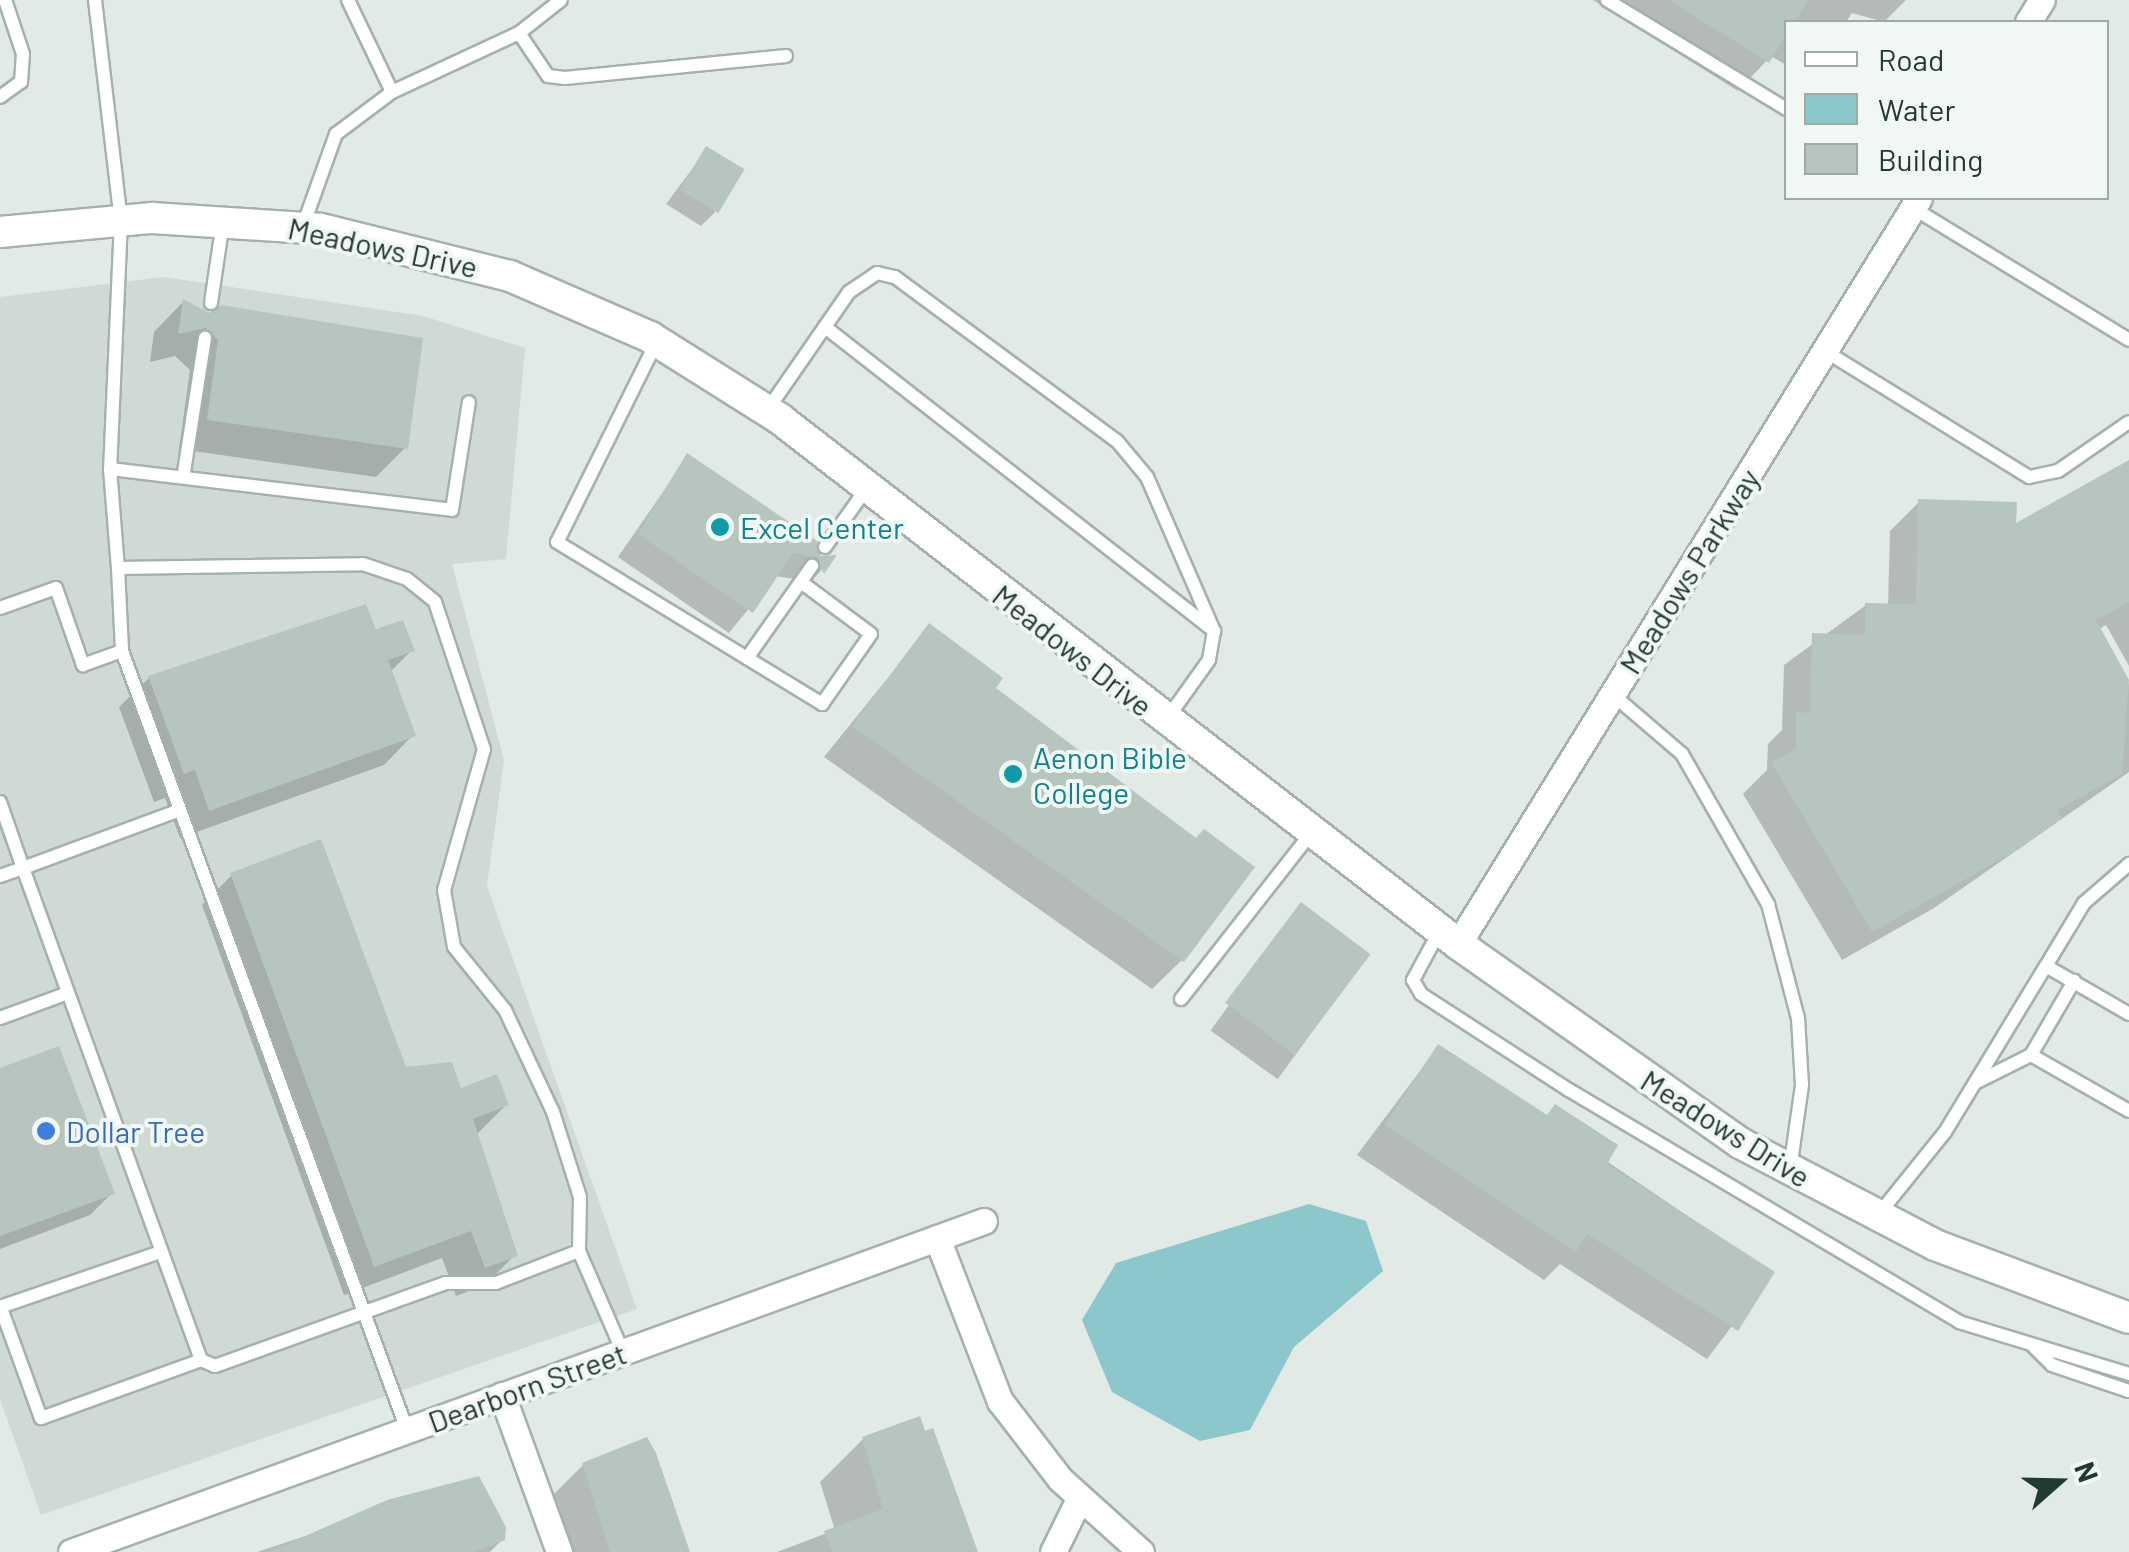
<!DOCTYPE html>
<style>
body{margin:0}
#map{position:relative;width:2129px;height:1552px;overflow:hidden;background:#e1eae5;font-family:Barlow,sans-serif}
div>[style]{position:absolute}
.built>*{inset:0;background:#cfdad4}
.water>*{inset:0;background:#8cc7cc}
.shadow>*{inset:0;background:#0003;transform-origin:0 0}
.building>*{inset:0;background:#b6c5be;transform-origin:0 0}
.roads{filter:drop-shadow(2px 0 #a4b2ab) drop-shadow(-2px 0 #a4b2ab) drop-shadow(0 2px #a4b2ab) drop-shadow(0 -2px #a4b2ab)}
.lane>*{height:12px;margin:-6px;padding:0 6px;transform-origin:6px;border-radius:6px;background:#fff}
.street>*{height:25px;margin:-12.5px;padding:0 12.5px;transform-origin:12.5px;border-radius:12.5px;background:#fff}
.secondary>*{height:30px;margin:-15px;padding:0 15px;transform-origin:15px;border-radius:15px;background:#fff}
.dots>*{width:28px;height:28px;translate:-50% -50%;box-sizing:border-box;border:5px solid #f1f7f3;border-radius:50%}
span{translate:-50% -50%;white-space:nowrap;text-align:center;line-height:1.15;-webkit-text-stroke:8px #f1f7f3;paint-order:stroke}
.street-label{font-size:30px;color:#223a31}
.culture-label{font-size:30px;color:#0d838f}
.left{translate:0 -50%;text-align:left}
.shop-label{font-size:30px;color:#366cbe}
.legend{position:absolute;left:1784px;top:20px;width:325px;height:180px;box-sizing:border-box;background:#f1f7f3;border:2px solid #9eaba5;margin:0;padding:12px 18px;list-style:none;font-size:30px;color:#223a31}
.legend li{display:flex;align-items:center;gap:20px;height:50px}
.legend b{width:50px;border:2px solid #9eaba5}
.north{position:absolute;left:2009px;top:1432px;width:100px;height:100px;-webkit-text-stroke:8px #f1f7f3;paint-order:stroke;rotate:70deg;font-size:28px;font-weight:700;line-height:40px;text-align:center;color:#223a31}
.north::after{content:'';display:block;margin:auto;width:35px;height:45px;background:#223a31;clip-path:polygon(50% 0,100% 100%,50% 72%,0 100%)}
</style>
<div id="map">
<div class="built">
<i style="clip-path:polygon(164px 277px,423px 316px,525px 348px,506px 559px,452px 564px,504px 760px,487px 886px,637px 1309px,41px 1515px,0 1399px,0 297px)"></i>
</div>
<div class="water">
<i style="clip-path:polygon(1309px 1204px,1366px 1221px,1383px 1271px,1294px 1347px,1250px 1430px,1200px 1441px,1112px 1392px,1082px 1320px,1116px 1263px)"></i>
</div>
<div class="shadow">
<i style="clip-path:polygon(1593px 0,1906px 0,1884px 22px,1852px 13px,1846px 22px,1786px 22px,1786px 65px,1771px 56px,1738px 91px)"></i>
<i style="clip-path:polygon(707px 149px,715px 212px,701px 226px,666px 204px)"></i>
<i style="clip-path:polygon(183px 302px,209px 316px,405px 448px,376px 477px,179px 449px,190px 370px,175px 356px,150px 362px,154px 332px)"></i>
<i style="clip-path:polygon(688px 456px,815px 542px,818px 558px,832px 558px,801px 593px,795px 579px,775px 576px,729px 633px,618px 557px)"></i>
<i style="clip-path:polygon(2129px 463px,2129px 666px,2106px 625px,2098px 630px,2129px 685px,2129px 772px,1934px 908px,1842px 960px,1743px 794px,1767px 770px,1768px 744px,1782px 730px,1784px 665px,1866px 605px,1888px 606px,1890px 531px,1919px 502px,2014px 527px)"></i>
<i style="clip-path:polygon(929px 627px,992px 688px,1182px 960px,1152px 989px,824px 757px)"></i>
<i style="clip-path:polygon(374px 632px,412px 650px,390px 672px,413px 735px,384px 765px,180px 838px,165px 798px,154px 802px,119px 707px,149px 678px)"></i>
<i style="clip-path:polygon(232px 875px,405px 1069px,506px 1105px,476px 1135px,515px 1255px,485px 1285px,456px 1296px,442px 1258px,344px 1295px,202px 905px)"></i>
<i style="left:1301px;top:906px;width:83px;height:154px;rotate:36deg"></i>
<i style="clip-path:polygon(1438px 1047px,1772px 1273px,1707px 1359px,1560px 1264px,1544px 1280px,1357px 1155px)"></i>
<i style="clip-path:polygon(0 1071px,112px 1193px,90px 1215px,0 1249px)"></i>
<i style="clip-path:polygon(863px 1439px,975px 1552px,777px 1552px,835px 1530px,820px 1482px)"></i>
<i style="clip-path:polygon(583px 1465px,687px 1552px,555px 1552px,541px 1507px)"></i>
<i style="clip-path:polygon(478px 1479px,502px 1540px,490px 1552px,257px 1552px)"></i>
</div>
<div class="building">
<i style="clip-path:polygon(1669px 0,1808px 0,1769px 63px)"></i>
<i style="left:706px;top:146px;width:45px;height:51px;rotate:31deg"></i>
<i style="clip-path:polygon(183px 299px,209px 313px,221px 305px,423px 338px,408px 449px,207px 420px,218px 340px,206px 328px,178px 334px)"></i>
<i style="clip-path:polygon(687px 453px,817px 541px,820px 556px,837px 555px,824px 574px,817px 557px,793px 553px,753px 613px,638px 534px)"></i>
<i style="clip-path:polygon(2129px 460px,2129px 602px,2096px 620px,2129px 680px,2122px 774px,2057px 810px,2062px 818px,2019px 849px,1872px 932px,1771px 762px,1796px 749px,1796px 712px,1810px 713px,1812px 633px,1865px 635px,1865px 603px,1916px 604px,1918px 499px,2017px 502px,2016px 523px)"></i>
<i style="clip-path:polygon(366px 604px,376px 629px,403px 620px,415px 651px,388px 660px,416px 736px,209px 811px,195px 770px,184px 774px,148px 676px)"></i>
<i style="clip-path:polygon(929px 623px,1003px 678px,996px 688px,1196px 838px,1204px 829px,1255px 867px,1184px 962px,852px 726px)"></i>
<i style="clip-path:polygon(321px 839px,406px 1067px,452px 1062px,461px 1088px,497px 1074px,509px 1105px,473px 1119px,518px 1256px,485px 1268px,471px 1231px,374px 1267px,230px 873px)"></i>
<i style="left:1301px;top:902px;width:87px;height:126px;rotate:37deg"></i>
<i style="clip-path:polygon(1438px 1044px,1547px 1115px,1555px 1104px,1618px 1145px,1607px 1164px,1775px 1272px,1738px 1331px,1587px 1234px,1576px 1252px,1385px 1125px)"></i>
<i style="clip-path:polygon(59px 1046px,115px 1194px,0 1236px,0 1068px)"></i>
<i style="clip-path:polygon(920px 1416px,925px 1431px,933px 1428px,978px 1552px,832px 1552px,824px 1531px,883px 1509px,862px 1437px)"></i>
<i style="clip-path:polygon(647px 1437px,656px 1453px,690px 1552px,610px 1552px,582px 1463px)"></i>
<i style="clip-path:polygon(479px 1476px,506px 1527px,505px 1540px,474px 1552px,269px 1552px,387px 1500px)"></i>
</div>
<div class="roads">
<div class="lane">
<i style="left:95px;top:0;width:222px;rotate:83.3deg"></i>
<i style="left:121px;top:220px;width:249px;rotate:92.5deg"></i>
<i style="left:110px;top:469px;width:99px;rotate:85.4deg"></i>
<i style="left:118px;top:568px;width:245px;rotate:-0.9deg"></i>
<i style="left:363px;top:564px;width:46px;rotate:18.8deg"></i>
<i style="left:407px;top:579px;width:36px;rotate:39deg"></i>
<i style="left:435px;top:602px;width:155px;rotate:71.6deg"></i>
<i style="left:484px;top:749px;width:147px;rotate:105.8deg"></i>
<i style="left:444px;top:890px;width:58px;rotate:80deg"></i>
<i style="left:454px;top:947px;width:81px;rotate:51deg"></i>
<i style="left:505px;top:1010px;width:113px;rotate:64.8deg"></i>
<i style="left:553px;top:1112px;width:89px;rotate:72.4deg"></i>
<i style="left:580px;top:1197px;width:54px;rotate:91.1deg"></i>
<i style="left:348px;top:0;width:102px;rotate:64.4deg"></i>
<i style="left:1607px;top:0;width:210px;rotate:31.3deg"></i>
<i style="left:519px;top:33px;width:52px;rotate:56deg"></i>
<i style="left:548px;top:76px;width:17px;rotate:7deg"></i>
<i style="left:565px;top:78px;width:222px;rotate:-5.7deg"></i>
<i style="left:0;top:97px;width:26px;rotate:-36deg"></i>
<i style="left:21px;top:82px;width:28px;rotate:-86deg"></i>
<i style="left:23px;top:54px;width:57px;rotate:-108.4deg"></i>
<i style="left:1913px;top:208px;width:253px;rotate:31.4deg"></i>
<i style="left:303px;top:226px;width:98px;rotate:-70.3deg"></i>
<i style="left:336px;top:134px;width:70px;rotate:-36.9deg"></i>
<i style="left:392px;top:92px;width:140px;rotate:-24.9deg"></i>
<i style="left:519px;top:33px;width:53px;rotate:-38.2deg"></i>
<i style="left:211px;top:303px;width:82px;rotate:-81.6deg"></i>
<i style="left:825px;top:327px;width:494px;rotate:38deg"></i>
<i style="left:656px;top:343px;width:222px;rotate:116.4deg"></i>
<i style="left:557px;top:542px;width:311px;rotate:31.4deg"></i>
<i style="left:822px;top:704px;width:85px;rotate:-55deg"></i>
<i style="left:871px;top:634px;width:87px;rotate:-143.4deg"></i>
<i style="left:1825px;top:351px;width:240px;rotate:31.7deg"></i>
<i style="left:2029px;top:477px;width:30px;rotate:-12deg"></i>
<i style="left:2058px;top:471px;width:86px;rotate:-34.6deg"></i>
<i style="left:768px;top:409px;width:142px;rotate:-55.3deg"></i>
<i style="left:849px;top:292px;width:34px;rotate:-34deg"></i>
<i style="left:877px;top:273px;width:18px;rotate:13deg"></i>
<i style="left:895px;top:277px;width:276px;rotate:36.5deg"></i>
<i style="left:1117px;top:441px;width:47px;rotate:50.2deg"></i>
<i style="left:1147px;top:477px;width:168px;rotate:66.5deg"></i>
<i style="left:1214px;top:631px;width:29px;rotate:100deg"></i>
<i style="left:1209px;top:660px;width:74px;rotate:125.6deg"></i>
<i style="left:110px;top:469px;width:344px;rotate:6.8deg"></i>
<i style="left:452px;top:510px;width:109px;rotate:-81.1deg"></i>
<i style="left:184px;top:472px;width:136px;rotate:-81.1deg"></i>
<i style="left:825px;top:547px;width:71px;rotate:-54.7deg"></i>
<i style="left:118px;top:568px;width:83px;rotate:87.2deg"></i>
<i style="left:122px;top:651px;width:829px;rotate:69.9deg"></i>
<i style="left:0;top:608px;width:59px;rotate:-19.7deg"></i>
<i style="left:56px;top:588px;width:82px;rotate:70.7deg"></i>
<i style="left:83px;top:665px;width:41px;rotate:-19.7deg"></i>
<i style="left:747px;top:658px;width:113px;rotate:-54.8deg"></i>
<i style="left:1612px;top:694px;width:92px;rotate:40.6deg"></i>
<i style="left:1682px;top:754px;width:173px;rotate:60.2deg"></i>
<i style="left:1768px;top:904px;width:118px;rotate:75.3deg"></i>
<i style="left:1798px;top:1018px;width:67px;rotate:86.6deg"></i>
<i style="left:1802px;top:1085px;width:85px;rotate:98.1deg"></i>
<i style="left:0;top:802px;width:70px;rotate:70.8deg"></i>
<i style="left:23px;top:868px;width:167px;rotate:-20.3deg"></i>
<i style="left:0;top:876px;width:24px;rotate:-19deg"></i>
<i style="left:23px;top:868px;width:523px;rotate:70.11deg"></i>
<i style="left:201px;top:1360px;width:15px;rotate:23deg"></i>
<i style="left:215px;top:1366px;width:245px;rotate:-19.8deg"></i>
<i style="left:445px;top:1283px;width:51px"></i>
<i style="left:496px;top:1283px;width:89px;rotate:-21.1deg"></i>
<i style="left:579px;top:1251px;width:110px;rotate:66.5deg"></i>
<i style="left:1439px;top:932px;width:55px;rotate:118.4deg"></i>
<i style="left:1413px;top:980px;width:16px;rotate:60deg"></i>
<i style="left:1421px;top:994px;width:176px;rotate:33deg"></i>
<i style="left:1569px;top:1090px;width:454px;rotate:30.7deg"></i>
<i style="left:1959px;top:1322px;width:178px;rotate:17deg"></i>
<i style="left:2046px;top:966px;width:74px;rotate:-58.9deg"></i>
<i style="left:2084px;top:903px;width:60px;rotate:-40.9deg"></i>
<i style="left:1181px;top:999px;width:211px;rotate:-51.9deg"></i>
<i style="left:0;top:1018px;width:72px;rotate:-20.2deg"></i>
<i style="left:2031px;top:1055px;width:86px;rotate:-59.8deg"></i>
<i style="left:1977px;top:1082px;width:60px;rotate:-26.6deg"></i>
<i style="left:2031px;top:1055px;width:113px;rotate:29.7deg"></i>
<i style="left:1878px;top:1215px;width:107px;rotate:-51.1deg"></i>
<i style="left:1945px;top:1132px;width:194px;rotate:-58.7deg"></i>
<i style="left:2046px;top:966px;width:96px;rotate:30deg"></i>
<i style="left:0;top:1307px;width:170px;rotate:-18.9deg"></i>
<i style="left:2px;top:1311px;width:114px;rotate:70deg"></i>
<i style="left:41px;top:1418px;width:170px;rotate:-19.9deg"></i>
<i style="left:2033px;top:1346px;width:27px;rotate:45deg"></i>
<i style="left:2052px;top:1365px;width:81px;rotate:18.7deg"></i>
</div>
<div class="street">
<i style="left:2028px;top:22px;width:26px;rotate:-58deg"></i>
<i style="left:1458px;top:944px;width:877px;rotate:-58.29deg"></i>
<i style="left:937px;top:1238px;width:175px;rotate:68.9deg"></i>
<i style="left:1000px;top:1401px;width:98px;rotate:52.4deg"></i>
<i style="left:1060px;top:1479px;width:109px;rotate:42deg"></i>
<i style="left:502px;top:1395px;width:167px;rotate:70deg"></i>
<i style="left:71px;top:1552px;width:971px;rotate:-19.93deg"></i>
<i style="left:1053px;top:1552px;width:61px;rotate:-63.9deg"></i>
</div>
<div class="secondary">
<i style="left:0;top:232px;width:153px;rotate:-5.3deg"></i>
<i style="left:152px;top:218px;width:169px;rotate:3.7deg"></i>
<i style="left:321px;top:229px;width:195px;rotate:14deg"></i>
<i style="left:510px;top:276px;width:153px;rotate:23.5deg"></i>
<i style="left:650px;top:337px;width:154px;rotate:32.2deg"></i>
<i style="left:780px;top:419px;width:858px;rotate:37.75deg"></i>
<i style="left:1458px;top:944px;width:345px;rotate:35.2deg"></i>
<i style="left:1740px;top:1143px;width:220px;rotate:27.6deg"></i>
<i style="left:1935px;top:1245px;width:207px;rotate:20.6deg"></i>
</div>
</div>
<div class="dots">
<i style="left:720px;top:527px;background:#0f9aa8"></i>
<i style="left:1013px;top:774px;background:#0f9aa8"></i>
<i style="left:46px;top:1131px;background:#3f7fe0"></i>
</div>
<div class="street-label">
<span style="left:383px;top:247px;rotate:12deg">Meadows Drive</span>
<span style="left:1689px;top:571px;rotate:-58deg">Meadows Parkway</span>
<span style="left:1073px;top:650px;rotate:38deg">Meadows Drive</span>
<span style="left:1726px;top:1128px;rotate:32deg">Meadows Drive</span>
<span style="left:527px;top:1387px;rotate:-20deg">Dearborn Street</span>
</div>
<div class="culture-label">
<span class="left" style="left:740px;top:527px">Excel Center</span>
<span class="left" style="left:1033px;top:774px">Aenon Bible<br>College</span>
</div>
<div class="shop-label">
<span class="left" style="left:66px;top:1131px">Dollar Tree</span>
</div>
<ul class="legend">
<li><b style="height:12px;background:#fff"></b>Road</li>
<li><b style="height:28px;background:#8cc7cc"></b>Water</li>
<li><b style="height:28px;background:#b6c5be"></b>Building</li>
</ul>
<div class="north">N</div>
</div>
